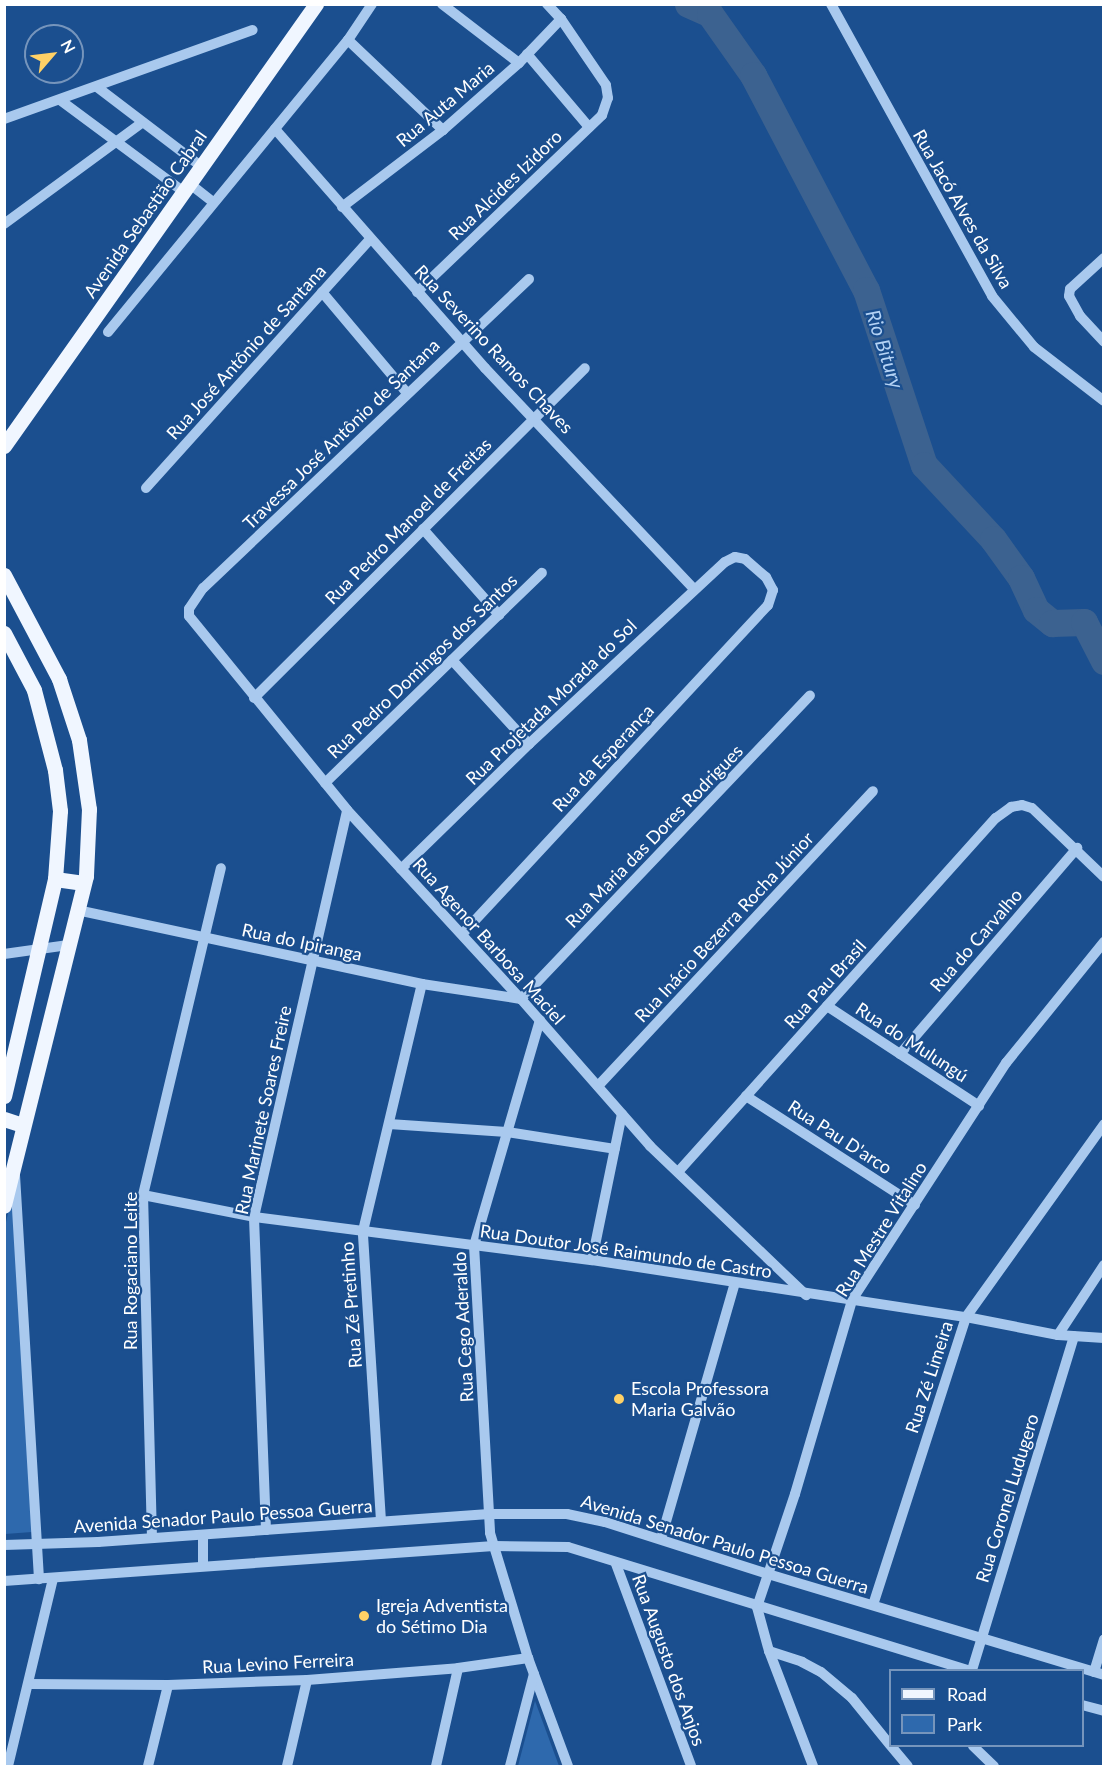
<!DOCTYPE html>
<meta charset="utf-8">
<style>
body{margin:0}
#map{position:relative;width:1108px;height:1771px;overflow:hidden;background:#1b4f8f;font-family:Lato,sans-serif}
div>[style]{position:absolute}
.green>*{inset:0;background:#2e69ad}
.river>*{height:27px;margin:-13.5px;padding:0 13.5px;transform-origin:13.5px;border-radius:13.5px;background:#3c6290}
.minor>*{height:10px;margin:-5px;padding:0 5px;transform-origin:5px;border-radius:5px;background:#a9c9ee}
.major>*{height:15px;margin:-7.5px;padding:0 7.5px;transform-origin:7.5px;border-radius:7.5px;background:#f0f6ff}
.dots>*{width:16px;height:16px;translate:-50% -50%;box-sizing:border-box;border:3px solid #1b4f8f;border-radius:50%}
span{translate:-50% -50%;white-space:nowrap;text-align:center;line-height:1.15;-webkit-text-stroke:4.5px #1b4f8f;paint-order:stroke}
.street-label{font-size:18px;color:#fff}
.poi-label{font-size:18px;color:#fff}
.left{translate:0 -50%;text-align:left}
.water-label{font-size:20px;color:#b5d3f5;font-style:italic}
.frame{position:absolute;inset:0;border:6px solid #fff;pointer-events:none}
.legend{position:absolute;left:889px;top:1669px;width:195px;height:78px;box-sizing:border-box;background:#1b4f8f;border:2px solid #7695bc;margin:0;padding:8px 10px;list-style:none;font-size:18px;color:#fff}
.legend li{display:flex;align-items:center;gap:12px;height:30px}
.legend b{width:30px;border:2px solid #7695bc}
.north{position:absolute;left:24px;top:24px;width:60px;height:60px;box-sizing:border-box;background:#1b4f8f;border:2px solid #7695bc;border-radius:50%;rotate:62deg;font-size:16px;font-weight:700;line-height:24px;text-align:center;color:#fff}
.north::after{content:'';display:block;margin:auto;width:21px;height:27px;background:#ffd166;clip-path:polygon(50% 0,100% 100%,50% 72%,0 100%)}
</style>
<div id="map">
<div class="green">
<i style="clip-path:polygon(15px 1208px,32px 1532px,5px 1534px,4px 1231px,9px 1209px)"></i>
<i style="clip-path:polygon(535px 1701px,559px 1766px,518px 1766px)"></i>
</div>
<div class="river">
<i style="left:688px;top:4px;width:24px;rotate:24deg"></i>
<i style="left:710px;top:14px;width:75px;rotate:54.8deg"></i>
<i style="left:753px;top:75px;width:243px;rotate:62.3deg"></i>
<i style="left:866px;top:290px;width:184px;rotate:71.7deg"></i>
<i style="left:924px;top:465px;width:101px;rotate:47deg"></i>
<i style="left:993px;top:539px;width:48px;rotate:54.3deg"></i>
<i style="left:1021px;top:578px;width:35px;rotate:65deg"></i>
<i style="left:1036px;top:610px;width:21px;rotate:39deg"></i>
<i style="left:1052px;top:623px;width:32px;rotate:-2deg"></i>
<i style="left:1084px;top:622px;width:44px;rotate:62.9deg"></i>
</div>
<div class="minor">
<i style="left:442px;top:4px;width:97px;rotate:37.5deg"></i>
<i style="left:831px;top:4px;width:333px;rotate:61.1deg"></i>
<i style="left:992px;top:296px;width:66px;rotate:50.5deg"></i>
<i style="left:1034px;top:347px;width:88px;rotate:37.6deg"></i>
<i style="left:348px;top:40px;width:131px;rotate:43.5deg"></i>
<i style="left:527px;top:54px;width:96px;rotate:49.7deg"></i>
<i style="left:97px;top:87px;width:132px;rotate:37.3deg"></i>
<i style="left:60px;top:100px;width:154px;rotate:36.6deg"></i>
<i style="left:4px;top:119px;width:264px;rotate:-19.7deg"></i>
<i style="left:275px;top:129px;width:318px;rotate:48.7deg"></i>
<i style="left:485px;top:368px;width:304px;rotate:46.6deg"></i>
<i style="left:190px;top:184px;width:29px;rotate:38deg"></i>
<i style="left:342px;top:207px;width:127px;rotate:-37.3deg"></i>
<i style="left:443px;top:130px;width:101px;rotate:-41.4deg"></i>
<i style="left:519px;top:63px;width:61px;rotate:-46.3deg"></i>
<i style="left:4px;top:224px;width:172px;rotate:-36.3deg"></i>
<i style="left:1104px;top:258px;width:46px;rotate:137.6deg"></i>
<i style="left:1070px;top:289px;width:7px;rotate:98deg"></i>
<i style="left:1069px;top:296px;width:23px;rotate:61deg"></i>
<i style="left:1080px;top:316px;width:35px;rotate:47deg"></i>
<i style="left:529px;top:279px;width:449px;rotate:136.5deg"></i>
<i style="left:203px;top:588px;width:25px;rotate:124deg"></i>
<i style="left:189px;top:609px;width:7px;rotate:90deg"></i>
<i style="left:189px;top:616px;width:250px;rotate:50.8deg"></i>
<i style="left:347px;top:810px;width:257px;rotate:47.4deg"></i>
<i style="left:521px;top:999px;width:196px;rotate:48.7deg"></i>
<i style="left:650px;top:1146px;width:216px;rotate:43.7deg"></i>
<i style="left:322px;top:292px;width:132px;rotate:49.9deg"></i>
<i style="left:417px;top:292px;width:256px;rotate:-43.7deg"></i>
<i style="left:602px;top:115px;width:18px;rotate:-71deg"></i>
<i style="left:608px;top:98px;width:13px;rotate:-99deg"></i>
<i style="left:606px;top:85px;width:80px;rotate:-124.3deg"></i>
<i style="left:561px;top:19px;width:21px;rotate:-133deg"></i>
<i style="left:108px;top:332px;width:378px;rotate:-50.6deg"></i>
<i style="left:348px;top:40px;width:43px;rotate:-56.3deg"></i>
<i style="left:146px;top:488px;width:335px;rotate:-48deg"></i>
<i style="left:423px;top:529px;width:115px;rotate:48.5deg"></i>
<i style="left:452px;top:660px;width:114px;rotate:47.5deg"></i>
<i style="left:254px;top:698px;width:467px;rotate:-44.9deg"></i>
<i style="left:325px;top:783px;width:302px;rotate:-44.1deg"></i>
<i style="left:401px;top:869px;width:179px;rotate:-44.3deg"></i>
<i style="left:529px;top:744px;width:267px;rotate:-42.9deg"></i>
<i style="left:725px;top:562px;width:11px;rotate:-27deg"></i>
<i style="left:735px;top:557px;width:10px;rotate:11deg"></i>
<i style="left:745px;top:559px;width:28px;rotate:41deg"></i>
<i style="left:766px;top:577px;width:15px;rotate:62deg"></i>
<i style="left:773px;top:590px;width:16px;rotate:108deg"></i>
<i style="left:768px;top:605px;width:449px;rotate:132.9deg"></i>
<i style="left:77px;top:910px;width:353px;rotate:12.1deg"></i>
<i style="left:422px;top:984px;width:100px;rotate:8.6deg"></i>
<i style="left:521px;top:999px;width:419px;rotate:-46.4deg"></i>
<i style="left:4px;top:954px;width:65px;rotate:-8deg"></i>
<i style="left:827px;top:1006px;width:182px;rotate:33.3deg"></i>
<i style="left:540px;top:1020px;width:234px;rotate:106.3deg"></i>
<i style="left:474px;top:1245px;width:288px;rotate:86.8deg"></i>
<i style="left:490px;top:1533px;width:131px;rotate:73.1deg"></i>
<i style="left:528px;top:1658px;width:115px;rotate:69.7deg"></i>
<i style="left:900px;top:1054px;width:272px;rotate:-49.3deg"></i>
<i style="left:598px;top:1086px;width:403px;rotate:-47deg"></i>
<i style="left:746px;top:1096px;width:201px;rotate:32.8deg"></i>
<i style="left:389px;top:1124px;width:118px;rotate:3.9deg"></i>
<i style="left:507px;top:1132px;width:109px;rotate:8.9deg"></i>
<i style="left:678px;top:1172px;width:476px;rotate:-48.1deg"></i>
<i style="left:996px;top:818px;width:19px;rotate:-36deg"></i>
<i style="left:1011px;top:807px;width:11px;rotate:-10deg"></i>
<i style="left:1022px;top:805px;width:10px;rotate:17deg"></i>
<i style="left:1032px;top:808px;width:100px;rotate:43.8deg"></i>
<i style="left:15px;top:1175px;width:405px;rotate:86.6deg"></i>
<i style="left:143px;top:1195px;width:113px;rotate:11.2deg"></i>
<i style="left:254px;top:1217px;width:341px;rotate:7.3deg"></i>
<i style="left:592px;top:1260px;width:378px;rotate:8.7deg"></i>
<i style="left:966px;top:1317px;width:94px;rotate:11.1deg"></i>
<i style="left:1058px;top:1335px;width:46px;rotate:3.7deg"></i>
<i style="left:592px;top:1260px;width:149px;rotate:-78.4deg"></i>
<i style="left:1058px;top:1335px;width:84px;rotate:-56.7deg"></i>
<i style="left:381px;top:1521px;width:291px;rotate:-93.6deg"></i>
<i style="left:363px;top:1231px;width:254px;rotate:-76.6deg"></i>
<i style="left:266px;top:1530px;width:313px;rotate:-92.2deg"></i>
<i style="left:254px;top:1217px;width:417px;rotate:-77.1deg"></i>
<i style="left:152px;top:1538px;width:343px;rotate:-91.5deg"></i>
<i style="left:143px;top:1195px;width:336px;rotate:-76.6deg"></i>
<i style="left:661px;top:1539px;width:266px;rotate:-73.9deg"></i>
<i style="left:4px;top:1545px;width:94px;rotate:-1.8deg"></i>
<i style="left:98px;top:1542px;width:392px;rotate:-4.1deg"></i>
<i style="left:489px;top:1514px;width:78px"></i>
<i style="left:567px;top:1514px;width:39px;rotate:12deg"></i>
<i style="left:605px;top:1522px;width:171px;rotate:17.7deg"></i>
<i style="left:768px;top:1574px;width:351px;rotate:16.7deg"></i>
<i style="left:616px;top:1564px;width:215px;rotate:69.6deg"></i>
<i style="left:203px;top:1565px;width:30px;rotate:-90deg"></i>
<i style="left:4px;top:1581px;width:491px;rotate:-4.1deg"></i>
<i style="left:494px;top:1546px;width:74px;rotate:0.8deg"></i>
<i style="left:568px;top:1547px;width:418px;rotate:17.1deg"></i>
<i style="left:873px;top:1605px;width:303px;rotate:-72.1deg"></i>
<i style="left:966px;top:1317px;width:237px;rotate:-54.4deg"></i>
<i style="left:769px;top:1651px;width:35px;rotate:18deg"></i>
<i style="left:802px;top:1662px;width:21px;rotate:28deg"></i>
<i style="left:821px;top:1672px;width:40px;rotate:40deg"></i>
<i style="left:852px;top:1698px;width:60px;rotate:51deg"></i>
<i style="left:972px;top:1670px;width:349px;rotate:-73deg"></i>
<i style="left:1094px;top:1672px;width:34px;rotate:-73deg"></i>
<i style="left:29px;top:1684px;width:139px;rotate:0.4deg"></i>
<i style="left:168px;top:1685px;width:139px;rotate:-2.1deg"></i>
<i style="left:307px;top:1680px;width:151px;rotate:-4.5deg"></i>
<i style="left:458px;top:1668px;width:71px;rotate:-8.1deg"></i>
<i style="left:1082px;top:1705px;width:23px;rotate:15deg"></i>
<i style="left:891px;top:1746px;width:26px;rotate:50deg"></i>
<i style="left:973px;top:1746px;width:29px;rotate:44deg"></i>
<i style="left:8px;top:1766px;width:193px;rotate:-76.5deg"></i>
<i style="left:148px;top:1766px;width:83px;rotate:-76.1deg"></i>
<i style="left:287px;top:1766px;width:88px;rotate:-76.9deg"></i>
<i style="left:436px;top:1766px;width:100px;rotate:-77.3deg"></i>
<i style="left:510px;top:1766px;width:95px;rotate:-75.4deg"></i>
<i style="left:813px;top:1766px;width:123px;rotate:-110.9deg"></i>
<i style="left:769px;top:1651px;width:46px;rotate:-105.3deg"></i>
<i style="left:757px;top:1607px;width:119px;rotate:-71.4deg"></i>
<i style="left:795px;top:1494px;width:202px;rotate:-73.6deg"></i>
<i style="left:852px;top:1300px;width:283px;rotate:-57deg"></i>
<i style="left:1006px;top:1063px;width:156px;rotate:-51deg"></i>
</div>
<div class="major">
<i style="left:4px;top:446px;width:541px;rotate:-54.78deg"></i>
<i style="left:4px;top:575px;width:118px;rotate:62.1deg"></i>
<i style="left:59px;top:679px;width:64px;rotate:71.8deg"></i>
<i style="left:79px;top:740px;width:70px;rotate:81.8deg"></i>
<i style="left:89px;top:809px;width:67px;rotate:92.6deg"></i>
<i style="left:86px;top:876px;width:340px;rotate:104deg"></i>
<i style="left:4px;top:633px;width:64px;rotate:62.2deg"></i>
<i style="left:34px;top:690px;width:83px;rotate:75.3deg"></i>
<i style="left:55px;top:770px;width:41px;rotate:83deg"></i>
<i style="left:60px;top:811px;width:68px;rotate:94.2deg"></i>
<i style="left:55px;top:879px;width:223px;rotate:103.2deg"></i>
<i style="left:55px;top:879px;width:29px;rotate:8deg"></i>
<i style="left:4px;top:1119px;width:19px;rotate:18deg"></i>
</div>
<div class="dots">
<i style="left:619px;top:1399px;background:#ffd166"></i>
<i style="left:364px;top:1616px;background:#ffd166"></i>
</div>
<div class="street-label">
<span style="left:445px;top:104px;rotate:-40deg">Rua Auta Maria</span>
<span style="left:505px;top:185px;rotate:-44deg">Rua Alcides Izidoro</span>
<span style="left:963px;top:209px;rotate:60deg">Rua Jacó Alves da Silva</span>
<span style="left:145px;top:214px;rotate:-55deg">Avenida Sebastião Cabral</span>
<span style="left:494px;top:349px;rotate:47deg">Rua Severino Ramos Chaves</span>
<span style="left:246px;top:352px;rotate:-48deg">Rua José Antônio de Santana</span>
<span style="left:341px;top:434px;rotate:-44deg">Travessa José Antônio de Santana</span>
<span style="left:408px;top:521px;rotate:-45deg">Rua Pedro Manoel de Freitas</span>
<span style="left:422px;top:666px;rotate:-44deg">Rua Pedro Domingos dos Santos</span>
<span style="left:551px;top:702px;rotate:-44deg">Rua Projetada Morada do Sol</span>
<span style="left:603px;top:758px;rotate:-47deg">Rua da Esperança</span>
<span style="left:654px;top:836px;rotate:-46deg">Rua Maria das Dores Rodrigues</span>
<span style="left:724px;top:927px;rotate:-47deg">Rua Inácio Bezerra Rocha Júnior</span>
<span style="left:976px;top:940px;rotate:-49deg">Rua do Carvalho</span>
<span style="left:489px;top:941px;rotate:48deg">Rua Agenor Barbosa Maciel</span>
<span style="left:302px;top:942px;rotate:12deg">Rua do Ipiranga</span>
<span style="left:825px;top:984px;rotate:-48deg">Rua Pau Brasil</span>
<span style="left:912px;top:1042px;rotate:33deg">Rua do Mulungú</span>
<span style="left:263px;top:1110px;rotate:-78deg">Rua Marinete Soares Freire</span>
<span style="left:840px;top:1137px;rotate:33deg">Rua Pau D'arco</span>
<span style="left:881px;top:1229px;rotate:-58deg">Rua Mestre Vitalino</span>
<span style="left:626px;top:1251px;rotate:8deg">Rua Doutor José Raimundo de Castro</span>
<span style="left:130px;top:1271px;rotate:-90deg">Rua Rogaciano Leite</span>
<span style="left:351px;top:1305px;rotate:-94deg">Rua Zé Pretinho</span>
<span style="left:463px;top:1327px;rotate:-93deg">Rua Cego Aderaldo</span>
<span style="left:929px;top:1377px;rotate:-72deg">Rua Zé Limeira</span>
<span style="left:1007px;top:1498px;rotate:-73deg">Rua Coronel Ludugero</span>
<span style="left:223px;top:1516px;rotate:-4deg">Avenida Senador Paulo Pessoa Guerra</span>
<span style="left:725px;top:1544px;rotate:17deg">Avenida Senador Paulo Pessoa Guerra</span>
<span style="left:669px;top:1660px;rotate:70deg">Rua Augusto dos Anjos</span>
<span style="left:278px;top:1663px;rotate:-3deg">Rua Levino Ferreira</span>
</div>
<div class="poi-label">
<span class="left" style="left:631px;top:1399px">Escola Professora<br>Maria Galvão</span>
<span class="left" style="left:376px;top:1616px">Igreja Adventista<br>do Sétimo Dia</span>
</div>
<div class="water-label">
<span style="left:885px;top:349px;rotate:72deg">Rio Bitury</span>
</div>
<div class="frame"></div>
<ul class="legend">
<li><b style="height:8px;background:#f0f6ff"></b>Road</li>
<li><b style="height:16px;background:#2e69ad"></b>Park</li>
</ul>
<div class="north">N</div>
</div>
